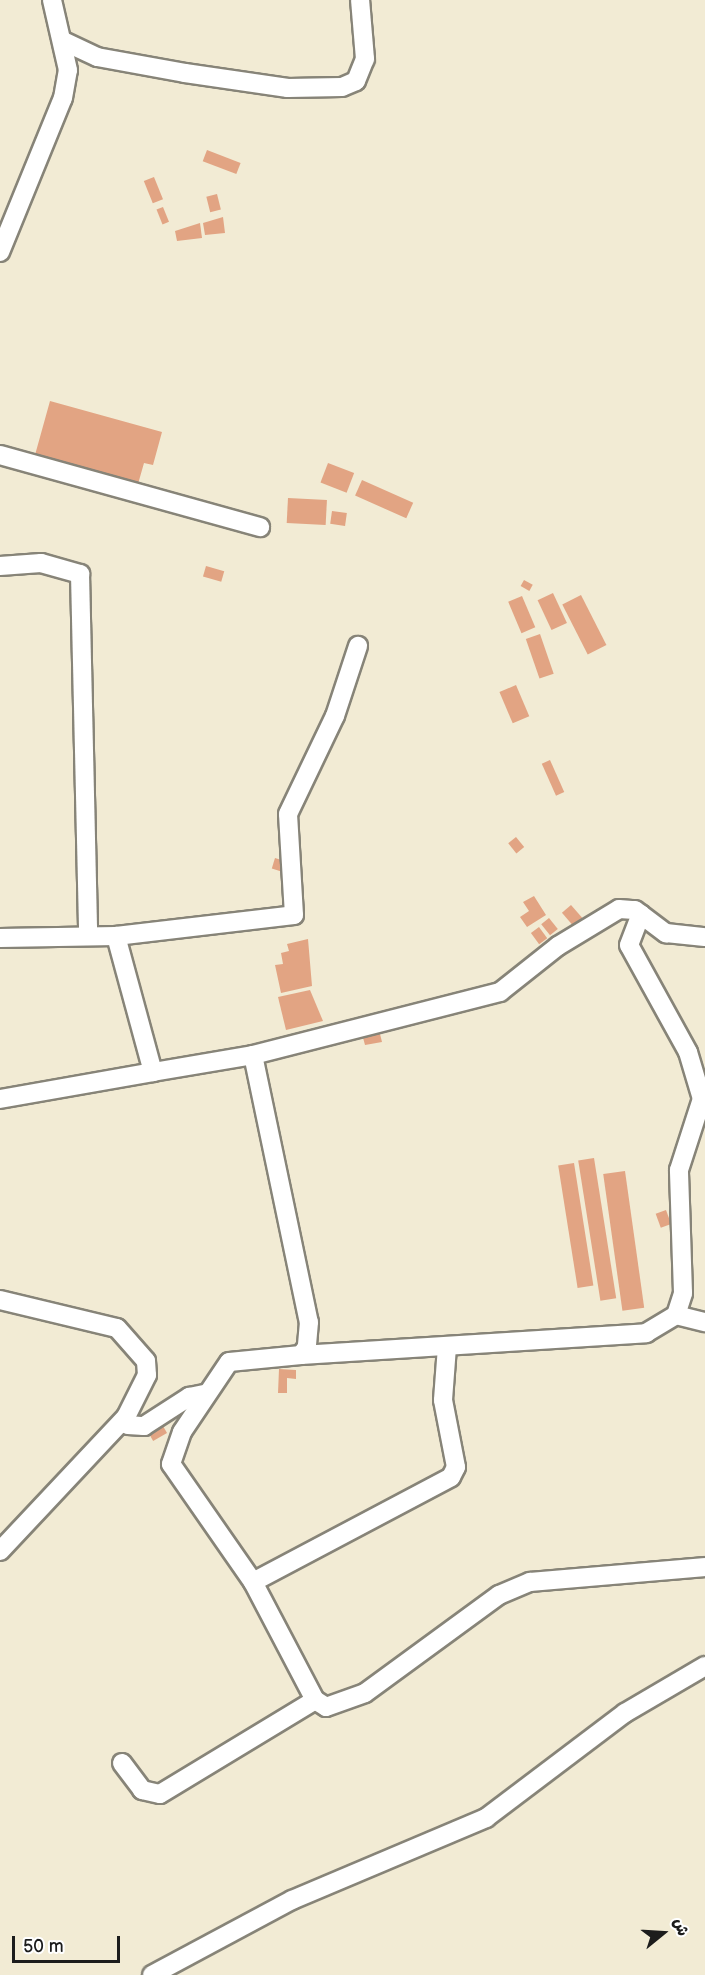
<!DOCTYPE html>
<meta charset="utf-8">
<style>
body{margin:0}
#map{position:relative;width:705px;height:1975px;overflow:hidden;background:#f2ebd4;font-family:"Balsamiq Sans","Playpen Sans Arabic",sans-serif}
div>[style]{position:absolute}
.building>*{inset:0;background:#e2a483;transform-origin:0 0}
.roads{filter:drop-shadow(2px 0 #878478) drop-shadow(-2px 0 #878478) drop-shadow(0 2px #878478) drop-shadow(0 -2px #878478)}
.minor>*{height:18px;margin:-9px;padding:0 9px;transform-origin:9px;border-radius:9px;background:#fff}
span{translate:-50% -50%;white-space:nowrap;text-align:center;line-height:1.15;-webkit-text-stroke:5px #fff;paint-order:stroke}
.north{position:absolute;left:633px;top:1903px;width:60px;height:60px;-webkit-text-stroke:4px #fff;paint-order:stroke;rotate:72deg;font-size:16px;font-weight:700;line-height:24px;text-align:center;color:#1c1c1c}
.north::after{content:'';display:block;margin:auto;width:21px;height:27px;background:#1c1c1c;clip-path:polygon(50% 0,100% 100%,50% 72%,0 100%)}
.scale{position:absolute;left:12px;top:1936px;width:108px;height:27px;box-sizing:border-box;border:3px solid #1c1c1c;border-top:0;padding-left:8px;font-size:18px;line-height:21px;white-space:nowrap;color:#1c1c1c;-webkit-text-stroke:4px #fff;paint-order:stroke}
</style>
<div id="map">
<div class="building">
<i style="left:207px;top:150px;width:36px;height:12px;rotate:21deg"></i>
<i style="left:154px;top:177px;width:24px;height:11px;rotate:68deg"></i>
<i style="left:217px;top:194px;width:16px;height:11px;rotate:76deg"></i>
<i style="left:163px;top:207px;width:16px;height:7px;rotate:68deg"></i>
<i style="clip-path:polygon(223px 217px,225px 233px,205px 235px,203px 223px)"></i>
<i style="clip-path:polygon(200px 223px,202px 238px,177px 241px,175px 231px)"></i>
<i style="clip-path:polygon(50px 401px,162px 432px,153px 465px,144px 463px,138px 484px,35px 455px)"></i>
<i style="left:328px;top:463px;width:28px;height:21px;rotate:21deg"></i>
<i style="left:362px;top:480px;width:56px;height:17px;rotate:24deg"></i>
<i style="left:288px;top:498px;width:39px;height:25px;rotate:3deg"></i>
<i style="left:332px;top:511px;width:15px;height:13px;rotate:8deg"></i>
<i style="left:206px;top:566px;width:19px;height:11px;rotate:16deg"></i>
<i style="left:524px;top:580px;width:10px;height:7px;rotate:29deg"></i>
<i style="left:553px;top:593px;width:33px;height:17px;rotate:65deg"></i>
<i style="left:581px;top:595px;width:56px;height:21px;rotate:63deg"></i>
<i style="left:522px;top:596px;width:34px;height:15px;rotate:67deg"></i>
<i style="left:540px;top:634px;width:42px;height:15px;rotate:71deg"></i>
<i style="left:516px;top:685px;width:34px;height:18px;rotate:67deg"></i>
<i style="left:550px;top:760px;width:35px;height:9px;rotate:66deg"></i>
<i style="left:516px;top:837px;width:13px;height:10px;rotate:51deg"></i>
<i style="left:275px;top:858px;width:10px;height:11px;rotate:17deg"></i>
<i style="clip-path:polygon(534px 896px,546px 915px,527px 927px,520px 917px,529px 911px,523px 902px)"></i>
<i style="left:571px;top:905px;width:18px;height:12px;rotate:49deg"></i>
<i style="left:549px;top:918px;width:14px;height:10px;rotate:51deg"></i>
<i style="left:539px;top:927px;width:14px;height:10px;rotate:54deg"></i>
<i style="clip-path:polygon(308px 939px,312px 986px,281px 993px,275px 965px,283px 964px,281px 953px,289px 951px,287px 944px)"></i>
<i style="clip-path:polygon(310px 990px,323px 1021px,286px 1030px,278px 997px)"></i>
<i style="clip-path:polygon(370px 1032px,380px 1034px,382px 1042px,365px 1045px,362px 1034px)"></i>
<i style="left:594px;top:1158px;width:142px;height:16px;rotate:81deg"></i>
<i style="left:574px;top:1163px;width:124px;height:16px;rotate:81deg"></i>
<i style="left:625px;top:1171px;width:138px;height:22px;rotate:82deg"></i>
<i style="left:666px;top:1210px;width:15px;height:11px;rotate:70deg"></i>
<i style="clip-path:polygon(279px 1369px,296px 1370px,296px 1379px,287px 1378px,287px 1393px,278px 1393px)"></i>
<i style="left:163px;top:1426px;width:8px;height:16px;rotate:60deg"></i>
</div>
<div class="roads">
<div class="minor">
<i style="left:63px;top:41px;width:38px;rotate:25deg"></i>
<i style="left:97px;top:57px;width:89px;rotate:10.3deg"></i>
<i style="left:185px;top:73px;width:104px;rotate:8.3deg"></i>
<i style="left:288px;top:88px;width:54px;rotate:-1.1deg"></i>
<i style="left:342px;top:87px;width:15px;rotate:-23deg"></i>
<i style="left:356px;top:81px;width:24px;rotate:-68deg"></i>
<i style="left:365px;top:59px;width:59px;rotate:-94.8deg"></i>
<i style="left:0;top:252px;width:166px;rotate:-67.8deg"></i>
<i style="left:63px;top:98px;width:28px;rotate:-80deg"></i>
<i style="left:68px;top:70px;width:72px;rotate:-102.9deg"></i>
<i style="left:0;top:455px;width:270px;rotate:15.5deg"></i>
<i style="left:0;top:566px;width:41px;rotate:-4.2deg"></i>
<i style="left:41px;top:563px;width:41px;rotate:15.8deg"></i>
<i style="left:80px;top:574px;width:362px;rotate:88.7deg"></i>
<i style="left:116px;top:936px;width:141px;rotate:74.8deg"></i>
<i style="left:153px;top:1072px;width:101px;rotate:-9.6deg"></i>
<i style="left:253px;top:1055px;width:273px;rotate:78.2deg"></i>
<i style="left:309px;top:1322px;width:25px;rotate:95deg"></i>
<i style="left:307px;top:1347px;width:10px;rotate:127deg"></i>
<i style="left:301px;top:1355px;width:72px;rotate:174.4deg"></i>
<i style="left:229px;top:1362px;width:84px;rotate:123.9deg"></i>
<i style="left:182px;top:1432px;width:34px;rotate:109deg"></i>
<i style="left:171px;top:1464px;width:144px;rotate:55.2deg"></i>
<i style="left:253px;top:1582px;width:133px;rotate:62.3deg"></i>
<i style="left:315px;top:1700px;width:13px;rotate:32deg"></i>
<i style="left:326px;top:1707px;width:41px;rotate:-19.7deg"></i>
<i style="left:365px;top:1693px;width:166px;rotate:-36.2deg"></i>
<i style="left:499px;top:1595px;width:34px;rotate:-23deg"></i>
<i style="left:530px;top:1582px;width:176px;rotate:-4.9deg"></i>
<i style="left:0;top:938px;width:116px;rotate:-1deg"></i>
<i style="left:116px;top:936px;width:179px;rotate:-6.7deg"></i>
<i style="left:294px;top:915px;width:101px;rotate:-93.4deg"></i>
<i style="left:288px;top:814px;width:109px;rotate:-64.4deg"></i>
<i style="left:335px;top:716px;width:74px;rotate:-71.8deg"></i>
<i style="left:253px;top:1055px;width:255px;rotate:-14.3deg"></i>
<i style="left:500px;top:992px;width:74px;rotate:-38.4deg"></i>
<i style="left:558px;top:946px;width:71px;rotate:-31.2deg"></i>
<i style="left:619px;top:909px;width:16px;rotate:4deg"></i>
<i style="left:635px;top:910px;width:39px;rotate:37deg"></i>
<i style="left:666px;top:933px;width:39px;rotate:6deg"></i>
<i style="left:0;top:1099px;width:155px;rotate:-10deg"></i>
<i style="left:0;top:1300px;width:120px;rotate:13.5deg"></i>
<i style="left:117px;top:1328px;width:44px;rotate:48.7deg"></i>
<i style="left:146px;top:1361px;width:14px;rotate:86deg"></i>
<i style="left:147px;top:1375px;width:47px;rotate:116.6deg"></i>
<i style="left:126px;top:1417px;width:8px;rotate:76deg"></i>
<i style="left:128px;top:1425px;width:16px;rotate:4deg"></i>
<i style="left:144px;top:1426px;width:54px;rotate:-32.8deg"></i>
<i style="left:189px;top:1397px;width:15px;rotate:-11deg"></i>
<i style="left:676px;top:1315px;width:30px;rotate:14deg"></i>
<i style="left:301px;top:1355px;width:346px;rotate:-3.6deg"></i>
<i style="left:646px;top:1333px;width:35px;rotate:-31deg"></i>
<i style="left:676px;top:1315px;width:23px;rotate:-72deg"></i>
<i style="left:683px;top:1293px;width:123px;rotate:-91.9deg"></i>
<i style="left:679px;top:1170px;width:75px;rotate:-72.1deg"></i>
<i style="left:702px;top:1099px;width:49px;rotate:-106.6deg"></i>
<i style="left:688px;top:1052px;width:122px;rotate:-118.9deg"></i>
<i style="left:629px;top:945px;width:33px;rotate:-69deg"></i>
<i style="left:0;top:1551px;width:184px;rotate:-46.8deg"></i>
<i style="left:253px;top:1582px;width:224px;rotate:-27.9deg"></i>
<i style="left:451px;top:1477px;width:11px;rotate:-63deg"></i>
<i style="left:456px;top:1467px;width:68px;rotate:-101deg"></i>
<i style="left:443px;top:1400px;width:53px;rotate:-85.7deg"></i>
<i style="left:122px;top:1763px;width:34px;rotate:53deg"></i>
<i style="left:142px;top:1790px;width:18px;rotate:13deg"></i>
<i style="left:160px;top:1794px;width:181px;rotate:-31.2deg"></i>
<i style="left:152px;top:1975px;width:159px;rotate:-28.2deg"></i>
<i style="left:292px;top:1900px;width:211px;rotate:-22.9deg"></i>
<i style="left:486px;top:1818px;width:174px;rotate:-37.1deg"></i>
<i style="left:625px;top:1713px;width:93px;rotate:-30.4deg"></i>
</div>
</div>
<div class="north">ش</div>
<div class="scale">50 m</div>
</div>
